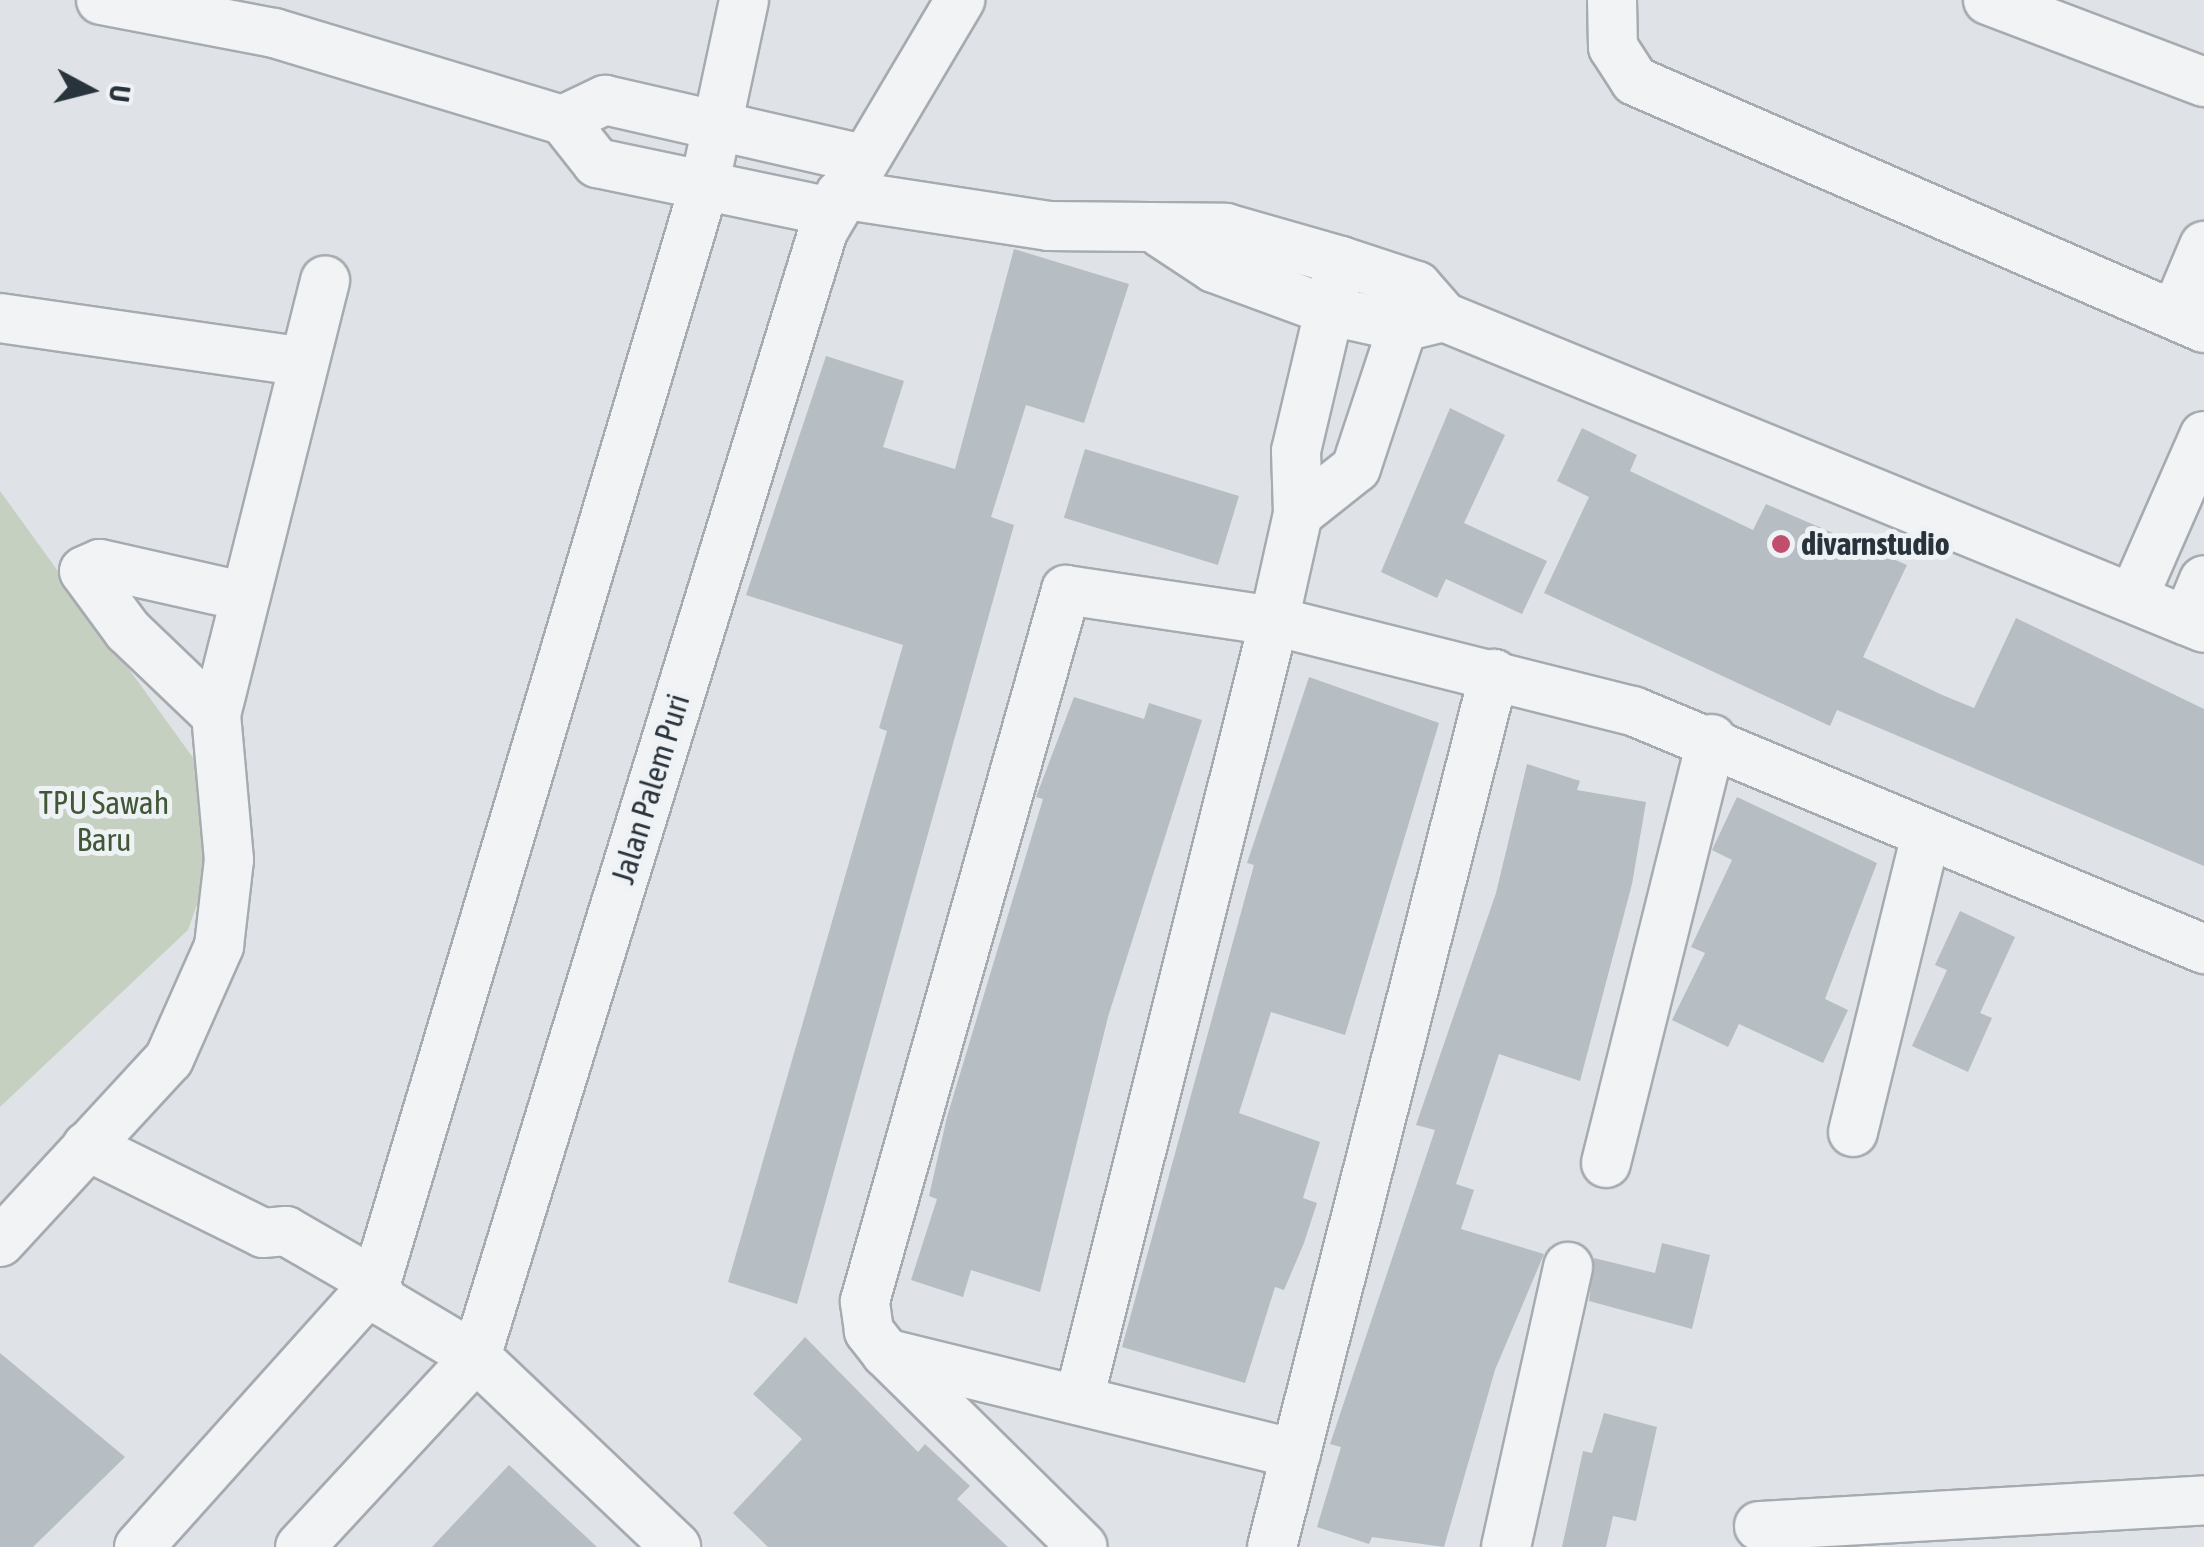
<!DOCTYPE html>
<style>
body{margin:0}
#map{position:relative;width:2204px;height:1547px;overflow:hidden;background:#dfe3e7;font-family:"Asap Condensed",sans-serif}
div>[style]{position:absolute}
.green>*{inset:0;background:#c6d0c1}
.building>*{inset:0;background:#b6bdc3;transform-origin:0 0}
.roads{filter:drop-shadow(2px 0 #a5abb0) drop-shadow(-2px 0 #a5abb0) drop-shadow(0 2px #a5abb0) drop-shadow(0 -2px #a5abb0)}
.minor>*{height:48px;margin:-24px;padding:0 24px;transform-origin:24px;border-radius:24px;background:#f1f3f5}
.dots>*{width:28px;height:28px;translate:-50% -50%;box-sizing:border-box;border:5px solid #eef2f5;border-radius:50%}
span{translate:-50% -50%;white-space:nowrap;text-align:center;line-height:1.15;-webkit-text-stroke:10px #eef2f5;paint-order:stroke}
.poi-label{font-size:32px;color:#29333c;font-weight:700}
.left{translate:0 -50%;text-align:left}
.street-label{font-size:32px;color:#29333c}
.park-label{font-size:32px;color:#425738}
.north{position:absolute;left:40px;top:40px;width:100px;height:100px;-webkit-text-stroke:8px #eef2f5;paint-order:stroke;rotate:97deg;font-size:28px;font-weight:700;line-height:40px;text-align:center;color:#29333c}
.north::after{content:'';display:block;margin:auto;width:35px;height:45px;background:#29333c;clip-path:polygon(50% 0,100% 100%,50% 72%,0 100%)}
</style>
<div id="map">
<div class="green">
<i style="clip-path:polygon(0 491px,207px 777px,210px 867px,188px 930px,0 1107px)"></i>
</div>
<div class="building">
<i style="clip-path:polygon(1014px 249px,1129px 284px,1084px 423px,1026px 405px,991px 517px,1014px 525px,797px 1304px,728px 1282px,887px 731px,879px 728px,903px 645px,746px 595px,826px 356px,904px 381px,883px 447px,955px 469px)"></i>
<i style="clip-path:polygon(1450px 408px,1505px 435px,1464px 523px,1547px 561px,1522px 614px,1446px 579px,1437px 598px,1381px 572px)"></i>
<i style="clip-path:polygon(1582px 428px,1637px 455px,1630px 471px,1753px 530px,1766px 504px,1907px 565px,1863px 657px,1940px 694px,1974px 708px,2016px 618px,2204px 709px,2204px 866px,1837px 710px,1830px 726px,1544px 593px,1589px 497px,1557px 481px)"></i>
<i style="left:1085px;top:449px;width:161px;height:72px;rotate:17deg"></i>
<i style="clip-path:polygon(1309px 677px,1439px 723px,1345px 1035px,1271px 1012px,1239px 1113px,1320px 1142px,1303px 1198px,1317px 1203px,1304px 1243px,1284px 1290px,1275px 1287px,1245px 1383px,1122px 1347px,1254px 865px,1247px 863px)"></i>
<i style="clip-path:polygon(1074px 697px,1144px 719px,1149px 703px,1202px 720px,1108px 1017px,1040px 1292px,971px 1270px,963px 1297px,911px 1280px,937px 1199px,929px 1196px,947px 1117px,1043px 799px,1036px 797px)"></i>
<i style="clip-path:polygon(1527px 764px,1580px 781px,1577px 790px,1646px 802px,1632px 884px,1580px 1081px,1499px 1054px,1456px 1184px,1474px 1190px,1461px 1229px,1544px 1254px,1495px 1370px,1444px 1547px,1372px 1537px,1369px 1544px,1317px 1527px,1341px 1447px,1330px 1444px,1435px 1130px,1416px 1125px,1496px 893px)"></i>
<i style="clip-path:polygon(1737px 797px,1877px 863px,1825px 999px,1848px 1010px,1823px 1063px,1739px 1024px,1728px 1047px,1672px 1020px,1705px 953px,1691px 947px,1732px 860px,1712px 850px)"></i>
<i style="clip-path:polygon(1960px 911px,2015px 937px,1980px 1013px,1992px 1018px,1968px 1072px,1912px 1046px,1947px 970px,1935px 965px)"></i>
<i style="clip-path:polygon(1662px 1243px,1710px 1255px,1692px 1329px,1589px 1301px,1594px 1258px,1655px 1273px)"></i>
<i style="clip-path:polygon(805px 1337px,918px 1452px,925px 1444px,970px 1486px,957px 1499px,1008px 1547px,768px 1547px,733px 1513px,802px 1439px,753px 1394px)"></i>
<i style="clip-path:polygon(0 1353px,125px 1457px,33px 1547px,0 1547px)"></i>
<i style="clip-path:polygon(1604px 1413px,1657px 1427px,1636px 1521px,1613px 1516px,1606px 1547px,1562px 1547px,1583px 1451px,1592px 1453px)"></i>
<i style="clip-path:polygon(509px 1465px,597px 1547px,432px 1547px)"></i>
</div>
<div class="roads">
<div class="minor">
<i style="left:101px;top:0;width:176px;rotate:10.8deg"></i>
<i style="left:274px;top:33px;width:302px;rotate:16.8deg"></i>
<i style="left:563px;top:120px;width:55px;rotate:51.7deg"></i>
<i style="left:597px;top:163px;width:239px;rotate:11.8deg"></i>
<i style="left:1612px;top:0;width:47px;rotate:88.8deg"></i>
<i style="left:1613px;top:47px;width:40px;rotate:57.1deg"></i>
<i style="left:1635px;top:81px;width:620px;rotate:23.47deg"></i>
<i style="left:1988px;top:0;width:231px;rotate:20.8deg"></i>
<i style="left:563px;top:120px;width:47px;rotate:-25.5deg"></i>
<i style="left:605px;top:100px;width:264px;rotate:12.9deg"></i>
<i style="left:840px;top:194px;width:210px;rotate:8.7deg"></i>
<i style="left:1048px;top:226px;width:178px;rotate:0.6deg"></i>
<i style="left:1226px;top:228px;width:120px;rotate:16deg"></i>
<i style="left:1341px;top:261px;width:80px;rotate:18.2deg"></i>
<i style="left:1417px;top:286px;width:41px;rotate:48.9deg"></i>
<i style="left:1444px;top:317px;width:821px;rotate:22.25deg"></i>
<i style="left:1161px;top:233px;width:64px;rotate:33.4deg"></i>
<i style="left:1214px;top:268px;width:125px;rotate:20.2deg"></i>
<i style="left:1331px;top:311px;width:74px;rotate:12.5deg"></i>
<i style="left:1403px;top:327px;width:42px;rotate:-13.7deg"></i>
<i style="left:2175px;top:315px;width:75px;rotate:-67.2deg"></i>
<i style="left:0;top:318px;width:307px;rotate:8.2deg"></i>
<i style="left:1298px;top:514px;width:74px;rotate:-38.4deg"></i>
<i style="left:1356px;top:468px;width:178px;rotate:-71.7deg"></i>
<i style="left:2133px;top:598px;width:177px;rotate:-66.3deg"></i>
<i style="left:2187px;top:621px;width:44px;rotate:-67.5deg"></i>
<i style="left:216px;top:715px;width:122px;rotate:-136.3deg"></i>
<i style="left:128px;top:631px;width:74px;rotate:-126.3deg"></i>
<i style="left:84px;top:571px;width:17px;rotate:-24deg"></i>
<i style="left:100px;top:564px;width:146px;rotate:12.7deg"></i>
<i style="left:1853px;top:1132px;width:307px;rotate:-76.2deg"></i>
<i style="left:87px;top:1146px;width:196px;rotate:26.3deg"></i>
<i style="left:263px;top:1233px;width:23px;rotate:-5deg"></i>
<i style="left:286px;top:1231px;width:104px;rotate:30deg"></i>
<i style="left:376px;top:1283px;width:19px;rotate:72deg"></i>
<i style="left:382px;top:1301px;width:109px;rotate:30.8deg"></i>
<i style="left:476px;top:1357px;width:276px;rotate:43.5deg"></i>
<i style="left:1606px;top:1163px;width:437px;rotate:-76deg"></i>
<i style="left:0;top:1242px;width:249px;rotate:-47.3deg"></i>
<i style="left:169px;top:1059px;width:124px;rotate:-66.1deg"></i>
<i style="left:219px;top:946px;width:87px;rotate:-83.4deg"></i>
<i style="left:229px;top:860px;width:146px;rotate:-95.1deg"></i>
<i style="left:216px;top:715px;width:448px;rotate:-75.9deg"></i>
<i style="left:886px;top:1353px;width:276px;rotate:44.6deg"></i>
<i style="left:1079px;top:1399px;width:802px;rotate:-75.93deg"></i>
<i style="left:1274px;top:621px;width:110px;rotate:-77.4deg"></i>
<i style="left:1298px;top:514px;width:63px;rotate:-91.8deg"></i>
<i style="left:1296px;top:451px;width:195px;rotate:-76.7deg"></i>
<i style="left:1296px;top:1454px;width:422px;rotate:-166.2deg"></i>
<i style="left:886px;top:1353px;width:28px;rotate:-128deg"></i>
<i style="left:869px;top:1331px;width:30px;rotate:-98deg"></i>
<i style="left:865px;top:1301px;width:739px;rotate:-74.21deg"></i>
<i style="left:1066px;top:590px;width:210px;rotate:8.5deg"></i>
<i style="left:1274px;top:621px;width:370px;rotate:14.1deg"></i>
<i style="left:1633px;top:711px;width:619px;rotate:22.63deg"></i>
<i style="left:1759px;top:1526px;width:446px;rotate:-3.3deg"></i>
<i style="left:139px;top:1547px;width:355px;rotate:-48.1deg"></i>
<i style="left:376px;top:1283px;width:1144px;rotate:-73.34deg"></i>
<i style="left:704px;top:187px;width:191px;rotate:-77.9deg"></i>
<i style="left:300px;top:1547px;width:259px;rotate:-47.2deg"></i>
<i style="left:476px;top:1357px;width:1178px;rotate:-72.87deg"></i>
<i style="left:823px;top:231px;width:269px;rotate:-59.3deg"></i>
<i style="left:1272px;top:1547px;width:901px;rotate:-75.73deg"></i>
<i style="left:1506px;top:1547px;width:287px;rotate:-77.5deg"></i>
</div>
</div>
<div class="dots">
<i style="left:1781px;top:544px;background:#c24e6e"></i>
</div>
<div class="poi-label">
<span class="left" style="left:1801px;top:544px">divarnstudio</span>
</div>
<div class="street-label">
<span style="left:651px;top:789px;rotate:-73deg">Jalan Palem Puri</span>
</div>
<div class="park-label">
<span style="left:104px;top:822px">TPU Sawah<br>Baru</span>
</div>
<div class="north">U</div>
</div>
